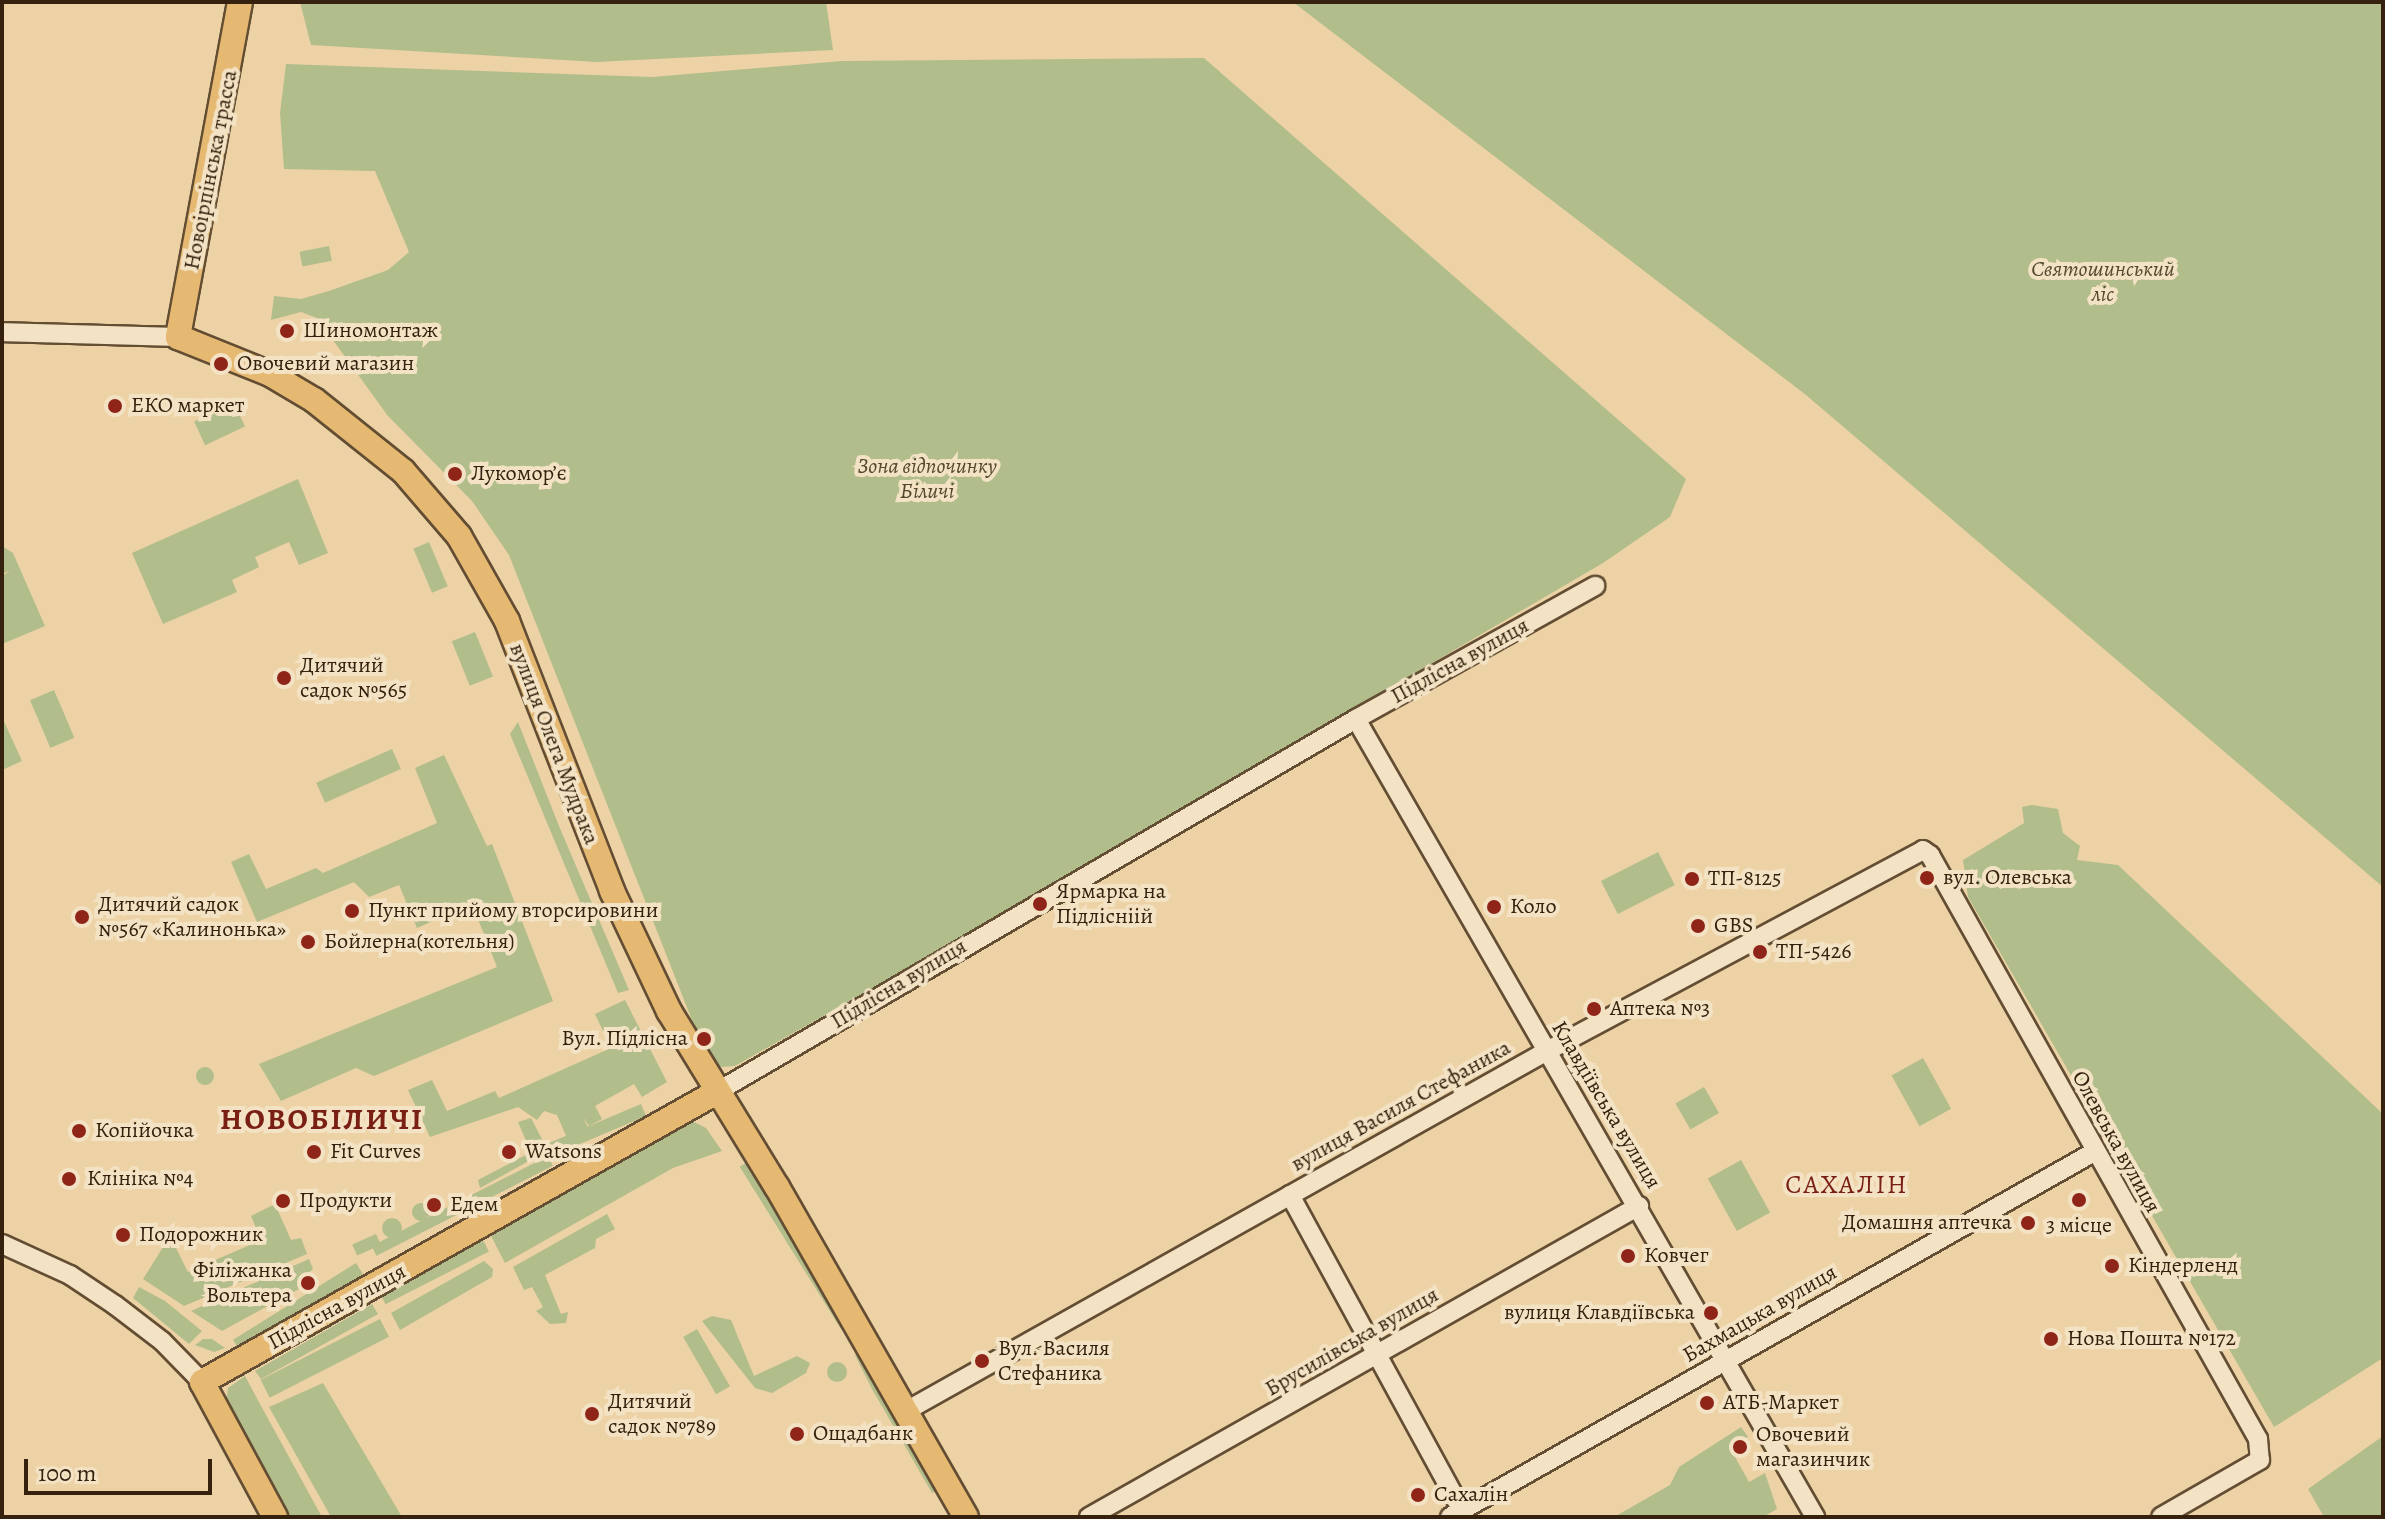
<!DOCTYPE html>
<meta charset="utf-8">
<style>
body{margin:0}
#map{position:relative;width:2385px;height:1519px;overflow:hidden;background:#edd2a5;font-family:Alegreya,serif}
div>[style]{position:absolute}
.green>*{inset:0;background:#b2bd8c;transform-origin:0 0}
.round{border-radius:50%}
.roads{filter:drop-shadow(2px 0 #634d33) drop-shadow(-2px 0 #634d33) drop-shadow(0 2px #634d33) drop-shadow(0 -2px #634d33)}
.minor>*{height:18px;margin:-9px;padding:0 9px;transform-origin:9px;border-radius:9px;background:#f3e2c4}
.major>*{height:24px;margin:-12px;padding:0 12px;transform-origin:12px;border-radius:12px;background:#e6b972}
.dots>*{width:22px;height:22px;translate:-50% -50%;box-sizing:border-box;border:4px solid #f3e2c4;border-radius:50%}
span{translate:-50% -50%;white-space:nowrap;text-align:center;line-height:1.15;-webkit-text-stroke:8px #f3e2c4;paint-order:stroke}
.street-label{font-size:22px;color:#35210d}
.park-label{font-size:22px;color:#54482d;font-style:italic}
.poi-label{font-size:22px;color:#35210d}
.left{translate:0 -50%;text-align:left}
.right{translate:-100% -50%;text-align:right}
.quarter-label{font-size:26px;color:#7a1f14;letter-spacing:2px}
.district-label{font-size:30px;color:#7a1f14;font-weight:700;letter-spacing:2px}
.frame{position:absolute;inset:0;border:4px solid #35210d;pointer-events:none}
.scale{position:absolute;left:24px;top:1459px;width:188px;height:36px;box-sizing:border-box;border:4px solid #35210d;border-top:0;padding-left:10px;font-size:24px;line-height:28px;white-space:nowrap;color:#35210d;-webkit-text-stroke:6px #f3e2c4;paint-order:stroke}
</style>
<div id="map">
<div class="green">
<i style="clip-path:polygon(300px 2px,826px 2px,833px 50px,597px 62px,311px 45px)"></i>
<i style="clip-path:polygon(1293px 2px,2383px 2px,2383px 887px,1806px 395px)"></i>
<i style="clip-path:polygon(1204px 58px,1686px 479px,1670px 517px,1603px 563px,988px 923px,735px 1066px,720px 1067px,701px 1043px,509px 555px,472px 501px,388px 416px,317px 318px,301px 312px,271px 320px,274px 296px,301px 299px,329px 291px,388px 270px,409px 252px,375px 171px,284px 169px,280px 113px,286px 64px,652px 77px,842px 61px)"></i>
<i style="left:329px;top:246px;width:15px;height:30px;rotate:79deg"></i>
<i style="left:234px;top:403px;width:26px;height:44px;rotate:65deg"></i>
<i style="clip-path:polygon(298px 479px,328px 553px,299px 565px,289px 542px,255px 557px,259px 567px,232px 580px,237px 592px,163px 624px,132px 553px)"></i>
<i style="left:429px;top:542px;width:48px;height:17px;rotate:67deg"></i>
<i style="clip-path:polygon(2px 546px,13px 553px,45px 626px,2px 644px,2px 576px,10px 571px,2px 574px)"></i>
<i style="left:475px;top:632px;width:48px;height:25px;rotate:68deg"></i>
<i style="left:54px;top:690px;width:52px;height:26px;rotate:67deg"></i>
<i style="clip-path:polygon(2px 717px,22px 761px,2px 770px)"></i>
<i style="clip-path:polygon(518px 722px,559px 826px,629px 990px,618px 993px,510px 734px)"></i>
<i style="left:392px;top:749px;width:22px;height:83px;rotate:66deg"></i>
<i style="clip-path:polygon(444px 755px,487px 846px,492px 844px,553px 1001px,374px 1076px,356px 1068px,281px 1101px,259px 1064px,497px 967px,472px 904px,417px 928px,399px 885px,369px 897px,354px 882px,257px 922px,231px 862px,249px 854px,266px 889px,316px 868px,323px 873px,437px 823px,415px 768px)"></i>
<i style="clip-path:polygon(2032px 805px,2058px 809px,2063px 833px,2080px 846px,2077px 860px,2118px 865px,2383px 1114px,2383px 1358px,2274px 1427px,1968px 897px,1963px 860px,2024px 823px,2022px 807px)"></i>
<i style="left:1658px;top:852px;width:37px;height:64px;rotate:63deg"></i>
<i style="clip-path:polygon(625px 1000px,667px 1082px,642px 1097px,634px 1084px,595px 1106px,602px 1119px,589px 1126px,583px 1117px,588px 1127px,567px 1138px,557px 1115px,544px 1111px,537px 1120px,518px 1107px,430px 1137px,408px 1090px,432px 1080px,447px 1111px,495px 1091px,499px 1098px,611px 1048px,595px 1014px)"></i>
<i style="left:1923px;top:1058px;width:58px;height:36px;rotate:61deg"></i>
<i class="round" style="left:196px;top:1067px;width:18px;height:18px"></i>
<i style="left:1704px;top:1087px;width:30px;height:33px;rotate:60deg"></i>
<i style="left:641px;top:1104px;width:13px;height:100px;rotate:67deg"></i>
<i style="clip-path:polygon(531px 1118px,544px 1143px,530px 1150px,518px 1122px)"></i>
<i style="clip-path:polygon(690px 1120px,706px 1128px,722px 1151px,673px 1168px,505px 1263px,491px 1236px)"></i>
<i style="clip-path:polygon(545px 1145px,547px 1151px,480px 1188px,478px 1180px)"></i>
<i style="left:548px;top:1156px;width:11px;height:198px;rotate:63deg"></i>
<i style="left:1741px;top:1160px;width:60px;height:38px;rotate:61deg"></i>
<i style="left:749px;top:1161px;width:190px;height:11px;rotate:58deg"></i>
<i class="round" style="left:412px;top:1203px;width:18px;height:18px"></i>
<i style="clip-path:polygon(275px 1204px,291px 1240px,301px 1238px,307px 1254px,184px 1306px,143px 1279px,165px 1244px,174px 1244px,188px 1272px,261px 1240px,251px 1216px)"></i>
<i style="clip-path:polygon(607px 1214px,615px 1229px,596px 1239px,595px 1248px,545px 1275px,561px 1314px,568px 1312px,566px 1323px,550px 1324px,536px 1311px,543px 1307px,532px 1287px,524px 1290px,513px 1267px)"></i>
<i class="round" style="left:382px;top:1218px;width:20px;height:20px"></i>
<i style="left:376px;top:1234px;width:12px;height:26px;rotate:66deg"></i>
<i style="left:483px;top:1240px;width:13px;height:116px;rotate:63deg"></i>
<i style="clip-path:polygon(309px 1259px,313px 1269px,297px 1283px,299px 1289px,222px 1331px,191px 1311px)"></i>
<i style="clip-path:polygon(484px 1261px,493px 1269px,492px 1277px,400px 1330px,391px 1313px)"></i>
<i style="left:356px;top:1263px;width:13px;height:145px;rotate:58deg"></i>
<i style="clip-path:polygon(139px 1287px,165px 1301px,202px 1331px,189px 1344px,133px 1298px)"></i>
<i style="clip-path:polygon(372px 1304px,378px 1314px,261px 1379px,255px 1371px)"></i>
<i style="clip-path:polygon(712px 1316px,731px 1320px,754px 1376px,797px 1356px,810px 1363px,806px 1373px,772px 1393px,755px 1388px,702px 1321px)"></i>
<i style="left:380px;top:1319px;width:20px;height:134px;rotate:63deg"></i>
<i style="left:697px;top:1329px;width:66px;height:16px;rotate:60deg"></i>
<i style="clip-path:polygon(203px 1339px,212px 1339px,225px 1348px,214px 1352px,195px 1345px)"></i>
<i style="clip-path:polygon(864px 1348px,944px 1487px,932px 1493px,872px 1389px,855px 1355px)"></i>
<i class="round" style="left:827px;top:1362px;width:20px;height:20px"></i>
<i style="clip-path:polygon(245px 1376px,266px 1415px,322px 1517px,287px 1517px,226px 1404px,228px 1388px)"></i>
<i style="clip-path:polygon(323px 1383px,402px 1517px,331px 1517px,269px 1407px)"></i>
<i style="clip-path:polygon(1741px 1427px,1748px 1437px,1730px 1448px,1749px 1482px,1765px 1473px,1777px 1509px,1763px 1517px,1614px 1517px,1670px 1485px,1679px 1467px)"></i>
<i style="clip-path:polygon(2383px 1436px,2383px 1517px,2324px 1517px,2308px 1489px)"></i>
</div>
<div class="roads">
<div class="minor">
<i style="left:2px;top:332px;width:176px;rotate:1.6deg"></i>
<i style="left:1356px;top:719px;width:921px;rotate:60.09deg"></i>
<i style="left:715px;top:1093px;width:742px;rotate:-30.26deg"></i>
<i style="left:1356px;top:719px;width:274px;rotate:-29.1deg"></i>
<i style="left:1290px;top:1195px;width:359px;rotate:61.4deg"></i>
<i style="left:2px;top:1244px;width:75px;rotate:24.5deg"></i>
<i style="left:70px;top:1275px;width:54px;rotate:33.7deg"></i>
<i style="left:115px;top:1305px;width:59px;rotate:37.5deg"></i>
<i style="left:162px;top:1341px;width:57px;rotate:45.7deg"></i>
<i style="left:906px;top:1411px;width:735px;rotate:-29.32deg"></i>
<i style="left:1547px;top:1051px;width:426px;rotate:-28.1deg"></i>
<i style="left:1923px;top:850px;width:9px;rotate:36deg"></i>
<i style="left:1930px;top:855px;width:670px;rotate:60.68deg"></i>
<i style="left:2258px;top:1439px;width:21px;rotate:85deg"></i>
<i style="left:2260px;top:1460px;width:114px;rotate:150.1deg"></i>
<i style="left:1089px;top:1517px;width:632px;rotate:-29.49deg"></i>
<i style="left:1450px;top:1517px;width:740px;rotate:-29.54deg"></i>
</div>
<div class="major">
<i style="left:240px;top:2px;width:341px;rotate:100.5deg"></i>
<i style="left:178px;top:337px;width:99px;rotate:21.9deg"></i>
<i style="left:270px;top:374px;width:51px;rotate:30.6deg"></i>
<i style="left:314px;top:400px;width:114px;rotate:38.6deg"></i>
<i style="left:403px;top:471px;width:86px;rotate:49.3deg"></i>
<i style="left:459px;top:536px;width:98px;rotate:60.5deg"></i>
<i style="left:507px;top:621px;width:290px;rotate:68.7deg"></i>
<i style="left:612px;top:891px;width:133px;rotate:64.6deg"></i>
<i style="left:669px;top:1011px;width:206px;rotate:58.5deg"></i>
<i style="left:777px;top:1187px;width:380px;rotate:60.2deg"></i>
<i style="left:275px;top:1517px;width:153px;rotate:-118.4deg"></i>
<i style="left:202px;top:1382px;width:589px;rotate:-29.39deg"></i>
</div>
</div>
<div class="dots">
<i style="left:287px;top:331px;background:#8f2418"></i>
<i style="left:221px;top:364px;background:#8f2418"></i>
<i style="left:115px;top:406px;background:#8f2418"></i>
<i style="left:455px;top:474px;background:#8f2418"></i>
<i style="left:284px;top:678px;background:#8f2418"></i>
<i style="left:1927px;top:878px;background:#8f2418"></i>
<i style="left:1692px;top:879px;background:#8f2418"></i>
<i style="left:1040px;top:904px;background:#8f2418"></i>
<i style="left:1494px;top:907px;background:#8f2418"></i>
<i style="left:352px;top:911px;background:#8f2418"></i>
<i style="left:82px;top:917px;background:#8f2418"></i>
<i style="left:1698px;top:926px;background:#8f2418"></i>
<i style="left:308px;top:942px;background:#8f2418"></i>
<i style="left:1760px;top:952px;background:#8f2418"></i>
<i style="left:1594px;top:1009px;background:#8f2418"></i>
<i style="left:704px;top:1039px;background:#8f2418"></i>
<i style="left:79px;top:1131px;background:#8f2418"></i>
<i style="left:314px;top:1152px;background:#8f2418"></i>
<i style="left:509px;top:1152px;background:#8f2418"></i>
<i style="left:69px;top:1179px;background:#8f2418"></i>
<i style="left:2079px;top:1200px;background:#8f2418"></i>
<i style="left:283px;top:1201px;background:#8f2418"></i>
<i style="left:434px;top:1205px;background:#8f2418"></i>
<i style="left:2028px;top:1223px;background:#8f2418"></i>
<i style="left:123px;top:1235px;background:#8f2418"></i>
<i style="left:1628px;top:1256px;background:#8f2418"></i>
<i style="left:2112px;top:1266px;background:#8f2418"></i>
<i style="left:308px;top:1283px;background:#8f2418"></i>
<i style="left:1711px;top:1313px;background:#8f2418"></i>
<i style="left:2051px;top:1339px;background:#8f2418"></i>
<i style="left:982px;top:1361px;background:#8f2418"></i>
<i style="left:1707px;top:1403px;background:#8f2418"></i>
<i style="left:592px;top:1414px;background:#8f2418"></i>
<i style="left:797px;top:1434px;background:#8f2418"></i>
<i style="left:1740px;top:1447px;background:#8f2418"></i>
<i style="left:1418px;top:1495px;background:#8f2418"></i>
</div>
<div class="street-label">
<span style="left:211px;top:170px;rotate:-79deg">Новоірпінська трасса</span>
<span style="left:1460px;top:661px;rotate:-29deg">Підлісна вулиця</span>
<span style="left:554px;top:744px;rotate:69deg">вулиця Олега Мудрака</span>
<span style="left:899px;top:984px;rotate:-31deg">Підлісна вулиця</span>
<span style="left:1606px;top:1105px;rotate:59deg">Клавдіївська вулиця</span>
<span style="left:1401px;top:1106px;rotate:-29deg">вулиця Василя Стефаника</span>
<span style="left:2116px;top:1142px;rotate:61deg">Олевська вулиця</span>
<span style="left:337px;top:1307px;rotate:-29deg">Підлісна вулиця</span>
<span style="left:1760px;top:1314px;rotate:-30deg">Бахмацька вулиця</span>
<span style="left:1352px;top:1342px;rotate:-30deg">Брусилівська вулиця</span>
</div>
<div class="park-label">
<span style="left:2103px;top:282px">Святошинський<br>ліс</span>
<span style="left:927px;top:479px">Зона відпочинку<br>Біличі</span>
</div>
<div class="poi-label">
<span class="left" style="left:303px;top:331px">Шиномонтаж</span>
<span class="left" style="left:237px;top:364px">Овочевий магазин</span>
<span class="left" style="left:131px;top:406px">ЕКО маркет</span>
<span class="left" style="left:471px;top:474px">Лукомор’є</span>
<span class="left" style="left:300px;top:678px">Дитячий<br>садок №565</span>
<span class="left" style="left:1943px;top:878px">вул. Олевська</span>
<span class="left" style="left:1708px;top:879px">ТП-8125</span>
<span class="left" style="left:1056px;top:904px">Ярмарка на<br>Підлісніій</span>
<span class="left" style="left:98px;top:917px">Дитячий садок<br>№567 «Калинонька»</span>
<span class="left" style="left:1510px;top:907px">Коло</span>
<span class="left" style="left:368px;top:911px">Пункт прийому вторсировини</span>
<span class="left" style="left:1714px;top:926px">GBS</span>
<span class="left" style="left:324px;top:942px">Бойлерна(котельня)</span>
<span class="left" style="left:1776px;top:952px">ТП-5426</span>
<span class="left" style="left:1610px;top:1009px">Аптека №3</span>
<span class="right" style="left:688px;top:1039px">Вул. Підлісна</span>
<span class="left" style="left:95px;top:1131px">Копійочка</span>
<span class="left" style="left:330px;top:1152px">Fit Curves</span>
<span class="left" style="left:525px;top:1152px">Watsons</span>
<span class="left" style="left:87px;top:1179px">Клініка №4</span>
<span class="left" style="left:299px;top:1201px">Продукти</span>
<span class="left" style="left:450px;top:1205px">Едем</span>
<span class="right" style="left:2012px;top:1223px">Домашня аптечка</span>
<span style="left:2079px;top:1226px">3 місце</span>
<span class="left" style="left:139px;top:1235px">Подорожник</span>
<span class="left" style="left:1644px;top:1256px">Ковчег</span>
<span class="left" style="left:2128px;top:1266px">Кіндерленд</span>
<span class="right" style="left:292px;top:1283px">Філіжанка<br>Вольтера</span>
<span class="right" style="left:1695px;top:1313px">вулиця Клавдіївська</span>
<span class="left" style="left:2067px;top:1339px">Нова Пошта №172</span>
<span class="left" style="left:998px;top:1361px">Вул. Василя<br>Стефаника</span>
<span class="left" style="left:608px;top:1414px">Дитячий<br>садок №789</span>
<span class="left" style="left:1723px;top:1403px">АТБ-Маркет</span>
<span class="left" style="left:813px;top:1434px">Ощадбанк</span>
<span class="left" style="left:1756px;top:1447px">Овочевий<br>магазинчик</span>
<span class="left" style="left:1434px;top:1495px">Сахалін</span>
</div>
<div class="quarter-label">
<span style="left:1847px;top:1185px">САХАЛІН</span>
</div>
<div class="district-label">
<span style="left:322px;top:1119px">НОВОБІЛИЧІ</span>
</div>
<div class="frame"></div>
<div class="scale">100 m</div>
</div>
